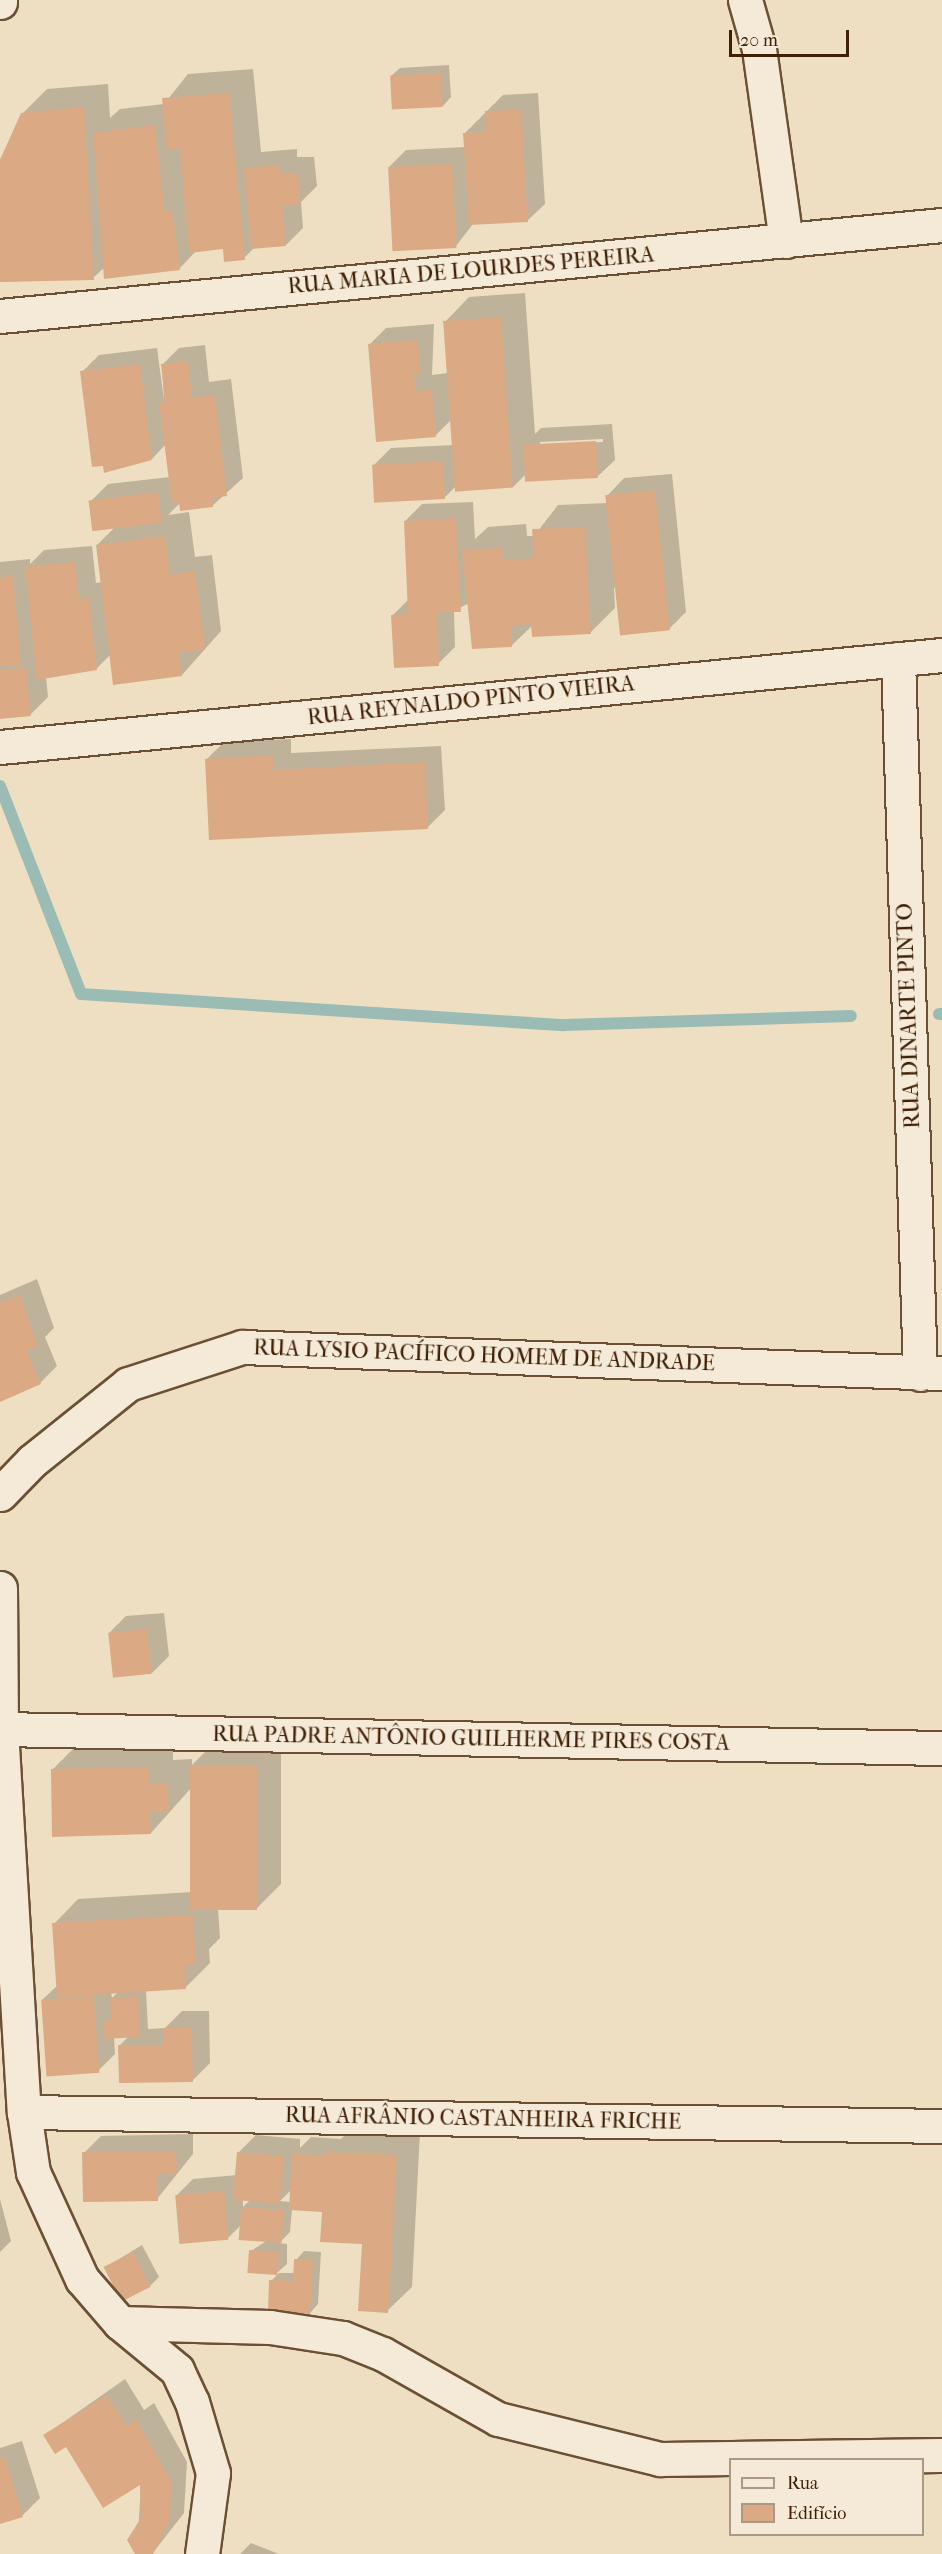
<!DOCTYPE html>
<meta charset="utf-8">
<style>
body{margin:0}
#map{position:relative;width:942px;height:2554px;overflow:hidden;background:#efdfc2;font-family:"IM FELL French Canon",serif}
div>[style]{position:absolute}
.shadow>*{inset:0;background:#0003}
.stream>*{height:12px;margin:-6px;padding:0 6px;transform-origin:6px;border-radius:6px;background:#9abcb5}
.building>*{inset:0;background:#dbaa84;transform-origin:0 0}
.roads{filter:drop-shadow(2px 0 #6b5035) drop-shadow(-2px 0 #6b5035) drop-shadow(0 2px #6b5035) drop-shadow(0 -2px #6b5035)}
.street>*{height:33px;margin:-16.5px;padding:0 16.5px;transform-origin:16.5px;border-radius:16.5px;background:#f5ead7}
span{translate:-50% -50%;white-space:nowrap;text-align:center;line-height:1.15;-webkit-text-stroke:4.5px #f5ead7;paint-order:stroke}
.street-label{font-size:22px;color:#3f2006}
.legend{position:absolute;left:729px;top:2458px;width:195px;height:78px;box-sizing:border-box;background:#f5ead7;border:2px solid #ac9983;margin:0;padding:8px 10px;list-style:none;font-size:18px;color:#3f2006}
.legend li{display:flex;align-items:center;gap:12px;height:30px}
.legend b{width:30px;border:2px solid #ac9983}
.scale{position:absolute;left:729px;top:30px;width:120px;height:27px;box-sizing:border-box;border:3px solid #3f2006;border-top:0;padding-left:8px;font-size:18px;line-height:21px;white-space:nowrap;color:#3f2006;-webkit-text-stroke:4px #f5ead7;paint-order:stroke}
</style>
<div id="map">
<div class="shadow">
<i style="clip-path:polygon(449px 65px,451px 97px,443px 106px,391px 76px,400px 68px)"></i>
<i style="clip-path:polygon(253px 69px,261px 152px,297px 149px,297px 157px,314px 157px,317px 186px,301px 202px,303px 228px,286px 245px,255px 247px,244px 258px,225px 248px,197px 250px,180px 268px,105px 267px,93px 278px,0 282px,0 160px,22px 114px,47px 89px,108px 84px,110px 118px,120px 109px,164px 104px,188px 74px)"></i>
<i style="clip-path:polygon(538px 93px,545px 204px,527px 221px,473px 224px,456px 246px,389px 167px,406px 150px,465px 147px,464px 134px,503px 95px)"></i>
<i style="clip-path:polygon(evenodd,525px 293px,535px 434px,541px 428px,612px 424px,615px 460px,597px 477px,526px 474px,513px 487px,457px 485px,444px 498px,374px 465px,391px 448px,454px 445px,452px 419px,435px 436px,369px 345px,386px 328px,434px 324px,432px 375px,448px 373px,445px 322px,469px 297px,525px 293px,603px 439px,603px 442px,540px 445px,540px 442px,603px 439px)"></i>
<i style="clip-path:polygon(205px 345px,209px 382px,231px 379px,243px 478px,212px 506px,181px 502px,168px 515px,189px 512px,195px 557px,212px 555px,221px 631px,182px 675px,111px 654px,96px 669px,46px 677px,48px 697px,31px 714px,0 717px,0 562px,30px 559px,30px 564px,44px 550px,92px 546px,96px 583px,102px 582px,97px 545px,115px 527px,91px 501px,108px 484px,170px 477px,166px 444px,152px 459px,82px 372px,99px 355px,157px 348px,164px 400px,162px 365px,179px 348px)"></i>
<i style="clip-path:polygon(672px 474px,686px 612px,669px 629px,614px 587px,615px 608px,590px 633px,533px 625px,511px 646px,469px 603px,454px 611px,455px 647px,438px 664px,393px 615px,409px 599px,405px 521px,422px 504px,473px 502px,475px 539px,488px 527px,526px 524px,527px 536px,534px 536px,558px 505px,608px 503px,607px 496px,624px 478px)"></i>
<i style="clip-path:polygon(291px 739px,291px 753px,441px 746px,445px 810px,428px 827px,207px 759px,224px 742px)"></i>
<i style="clip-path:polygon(37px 1279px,54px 1328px,45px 1337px,57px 1366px,40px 1383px,0 1400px,0 1295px)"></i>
<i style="clip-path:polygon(164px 1613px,169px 1656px,152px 1673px,109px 1633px,126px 1616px)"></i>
<i style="clip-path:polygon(evenodd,216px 1741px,281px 1741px,281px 1884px,256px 1909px,218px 1909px,220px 1938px,209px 1949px,210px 1963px,185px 1988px,146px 1990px,148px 2029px,165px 2028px,182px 2011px,209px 2011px,210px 2063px,193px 2080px,119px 2046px,129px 2036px,114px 2037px,115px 2054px,98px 2071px,42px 2000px,58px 1985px,54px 1924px,78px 1899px,192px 1892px,192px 1787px,151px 1833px,52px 1770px,77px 1745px,173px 1743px,173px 1760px,192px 1759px,192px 1765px,216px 1741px,111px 1992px,118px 1992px,112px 1998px,111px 1992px)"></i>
<i style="clip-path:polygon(evenodd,352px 2128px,420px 2132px,412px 2287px,387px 2311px,363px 2242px,324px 2208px,292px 2209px,290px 2232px,279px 2243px,287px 2244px,287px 2264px,278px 2272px,251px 2251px,268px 2240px,242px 2224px,227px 2239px,176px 2196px,193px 2179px,237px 2175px,239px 2152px,256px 2135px,300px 2139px,300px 2148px,311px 2137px,341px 2139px,352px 2128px,291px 2190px,291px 2202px,280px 2201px,291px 2190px,352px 2128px,243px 2199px,251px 2199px,243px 2207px,243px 2199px)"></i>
<i style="clip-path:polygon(193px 2134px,193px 2154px,157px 2199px,84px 2153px,101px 2136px)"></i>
<i style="clip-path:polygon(0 2199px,11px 2241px,0 2252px)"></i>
<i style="clip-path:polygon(142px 2245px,159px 2277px,150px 2286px,106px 2267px)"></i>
<i style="clip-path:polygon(304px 2251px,321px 2252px,318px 2304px,310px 2313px,271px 2281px,279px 2273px,295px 2273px,296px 2260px)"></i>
<i style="clip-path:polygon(125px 2379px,144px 2410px,154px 2403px,187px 2462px,184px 2513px,152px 2554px,137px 2554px,141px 2482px,45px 2435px)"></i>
<i style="clip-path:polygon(22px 2441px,40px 2498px,23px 2515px,0 2523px,0 2448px)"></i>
<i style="clip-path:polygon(251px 2543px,279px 2554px,240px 2554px)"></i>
</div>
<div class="stream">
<i style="left:0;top:786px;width:223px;rotate:68.7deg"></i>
<i style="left:81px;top:994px;width:484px;rotate:3.7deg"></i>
<i style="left:564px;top:1025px;width:287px;rotate:-1.8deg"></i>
<i style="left:939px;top:1014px;width:3px"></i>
</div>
<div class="building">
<i style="left:441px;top:73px;width:34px;height:51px;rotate:87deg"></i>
<i style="clip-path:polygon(229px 93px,245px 260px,224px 262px,223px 249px,189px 253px,180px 148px,167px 150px,162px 98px)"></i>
<i style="clip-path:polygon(84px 107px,94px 280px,0 282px,0 160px,21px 113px)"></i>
<i style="clip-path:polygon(521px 110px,528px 222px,469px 225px,463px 133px,486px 132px,485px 111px)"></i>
<i style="clip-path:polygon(155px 125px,165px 212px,173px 211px,180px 270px,104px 279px,93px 133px)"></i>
<i style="left:452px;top:164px;width:84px;height:64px;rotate:87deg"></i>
<i style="clip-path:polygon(280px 165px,281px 174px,298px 173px,300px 204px,283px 206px,286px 246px,251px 249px,244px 168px)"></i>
<i style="left:501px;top:317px;width:171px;height:58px;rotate:86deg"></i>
<i style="clip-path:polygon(417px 340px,421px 373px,414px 374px,416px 391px,432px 390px,436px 437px,376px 442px,368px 344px)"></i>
<i style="clip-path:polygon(188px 361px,192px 398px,215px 395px,227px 496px,212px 498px,213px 507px,180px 511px,179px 502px,172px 504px,159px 402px,165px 401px,161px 364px)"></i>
<i style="clip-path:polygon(140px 364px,152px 460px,104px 473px,103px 466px,92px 467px,80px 371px)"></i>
<i style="left:596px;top:441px;width:37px;height:73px;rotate:87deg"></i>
<i style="left:443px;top:461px;width:38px;height:71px;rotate:87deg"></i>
<i style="left:655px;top:490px;width:141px;height:50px;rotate:84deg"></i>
<i style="left:158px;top:492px;width:31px;height:70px;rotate:83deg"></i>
<i style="clip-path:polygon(456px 518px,461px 612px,437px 612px,439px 666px,394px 668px,391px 615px,408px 614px,404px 521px)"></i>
<i style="clip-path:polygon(585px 527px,591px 634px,532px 637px,531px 624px,511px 626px,512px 647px,472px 649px,462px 550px,502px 548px,503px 560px,534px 558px,532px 529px)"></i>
<i style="clip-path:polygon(165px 536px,170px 575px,195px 571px,205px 650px,179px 652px,182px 676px,113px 685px,96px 545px)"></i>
<i style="clip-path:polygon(75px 562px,79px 599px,89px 598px,97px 670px,37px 680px,25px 567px)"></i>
<i style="clip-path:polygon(13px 576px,21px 665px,0 666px,0 577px)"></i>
<i style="clip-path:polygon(26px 668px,31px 716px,0 719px,0 670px)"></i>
<i style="clip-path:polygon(274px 755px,274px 770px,425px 762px,428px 829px,209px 840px,205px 759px)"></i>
<i style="clip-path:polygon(20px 1295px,38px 1346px,27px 1351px,41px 1384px,0 1402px,0 1303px)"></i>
<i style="left:147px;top:1629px;width:45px;height:39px;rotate:84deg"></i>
<i style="left:190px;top:1765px;width:67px;height:145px"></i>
<i style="clip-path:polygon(149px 1767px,149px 1784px,168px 1783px,169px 1812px,150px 1812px,151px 1834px,52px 1837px,51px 1769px)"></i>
<i style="clip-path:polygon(193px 1915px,196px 1964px,185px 1965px,186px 1989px,57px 1997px,52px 1923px)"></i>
<i style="left:94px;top:1996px;width:77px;height:53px;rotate:86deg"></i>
<i style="clip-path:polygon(138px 1996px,140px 2037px,105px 2039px,103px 2021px,111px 2020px,110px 1998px)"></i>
<i style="clip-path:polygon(163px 2028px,192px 2028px,193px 2082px,119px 2083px,118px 2045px,163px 2045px)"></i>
<i style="clip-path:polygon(176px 2151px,177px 2173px,157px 2173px,158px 2201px,83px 2202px,82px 2152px)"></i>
<i style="left:237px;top:2152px;width:47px;height:48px;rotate:5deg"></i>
<i style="clip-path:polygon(326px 2152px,397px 2155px,388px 2313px,358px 2311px,362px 2244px,320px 2242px,322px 2212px,289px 2210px,292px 2153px,325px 2156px,324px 2172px)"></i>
<i style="left:224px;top:2191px;width:49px;height:49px;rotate:85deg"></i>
<i style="left:241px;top:2207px;width:43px;height:33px;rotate:4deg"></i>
<i style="left:249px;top:2250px;width:30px;height:23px;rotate:4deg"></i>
<i style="left:133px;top:2252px;width:39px;height:33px;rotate:63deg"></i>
<i style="clip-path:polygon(294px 2259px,313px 2260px,310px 2314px,268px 2312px,269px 2280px,293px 2281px)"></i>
<i style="clip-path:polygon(107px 2395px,127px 2426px,136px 2419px,171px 2480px,170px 2520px,153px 2554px,135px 2554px,127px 2540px,141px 2518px,140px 2485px,103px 2508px,66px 2447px,55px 2454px,43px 2435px)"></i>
<i style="clip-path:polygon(5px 2457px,23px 2517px,0 2524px,0 2459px)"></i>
</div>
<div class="roads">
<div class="street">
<i style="left:745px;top:0;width:51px;rotate:74.1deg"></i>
<i style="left:759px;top:49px;width:194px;rotate:82deg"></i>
<i style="left:0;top:2px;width:2px;rotate:-90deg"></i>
<i style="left:0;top:316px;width:946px;rotate:-5.52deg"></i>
<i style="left:898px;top:659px;width:715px;rotate:88.24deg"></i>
<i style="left:0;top:747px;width:946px;rotate:-5.58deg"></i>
<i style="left:0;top:1494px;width:46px;rotate:-45.9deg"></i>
<i style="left:32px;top:1461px;width:123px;rotate:-38.7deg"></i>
<i style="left:128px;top:1384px;width:120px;rotate:-18deg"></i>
<i style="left:242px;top:1347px;width:700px;rotate:2.13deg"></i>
<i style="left:0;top:1588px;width:141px;rotate:89.6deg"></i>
<i style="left:1px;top:1729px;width:384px;rotate:86.6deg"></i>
<i style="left:24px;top:2112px;width:61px;rotate:81.5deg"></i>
<i style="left:33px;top:2172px;width:118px;rotate:65.4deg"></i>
<i style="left:82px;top:2279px;width:58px;rotate:49.2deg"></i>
<i style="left:120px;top:2323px;width:74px;rotate:39.5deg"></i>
<i style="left:177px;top:2370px;width:35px;rotate:65deg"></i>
<i style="left:192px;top:2402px;width:74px;rotate:73.5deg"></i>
<i style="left:213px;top:2473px;width:82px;rotate:97.7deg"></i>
<i style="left:1px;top:1729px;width:941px;rotate:1.16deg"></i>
<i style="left:24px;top:2112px;width:918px;rotate:0.87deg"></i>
<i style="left:120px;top:2323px;width:150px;rotate:1.5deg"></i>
<i style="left:270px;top:2327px;width:74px;rotate:8.6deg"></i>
<i style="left:343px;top:2338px;width:43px;rotate:21.8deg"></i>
<i style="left:383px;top:2354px;width:132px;rotate:29.5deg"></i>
<i style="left:498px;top:2419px;width:167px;rotate:13.9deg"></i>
<i style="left:660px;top:2459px;width:282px;rotate:-0.8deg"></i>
</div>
</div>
<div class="street-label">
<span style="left:471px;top:271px;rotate:-5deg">RUA MARIA DE LOURDES PEREIRA</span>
<span style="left:471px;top:701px;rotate:-6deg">RUA REYNALDO PINTO VIEIRA</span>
<span style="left:909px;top:1016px;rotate:-92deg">RUA DINARTE PINTO</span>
<span style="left:484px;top:1356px;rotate:2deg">RUA LYSIO PACÍFICO HOMEM DE ANDRADE</span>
<span style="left:471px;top:1739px;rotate:1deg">RUA PADRE ANTÔNIO GUILHERME PIRES COSTA</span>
<span style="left:483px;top:2119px;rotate:1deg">RUA AFRÂNIO CASTANHEIRA FRICHE</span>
</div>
<ul class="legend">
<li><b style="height:8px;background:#f5ead7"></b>Rua</li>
<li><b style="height:16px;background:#dbaa84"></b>Edifício</li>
</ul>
<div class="scale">20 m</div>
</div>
